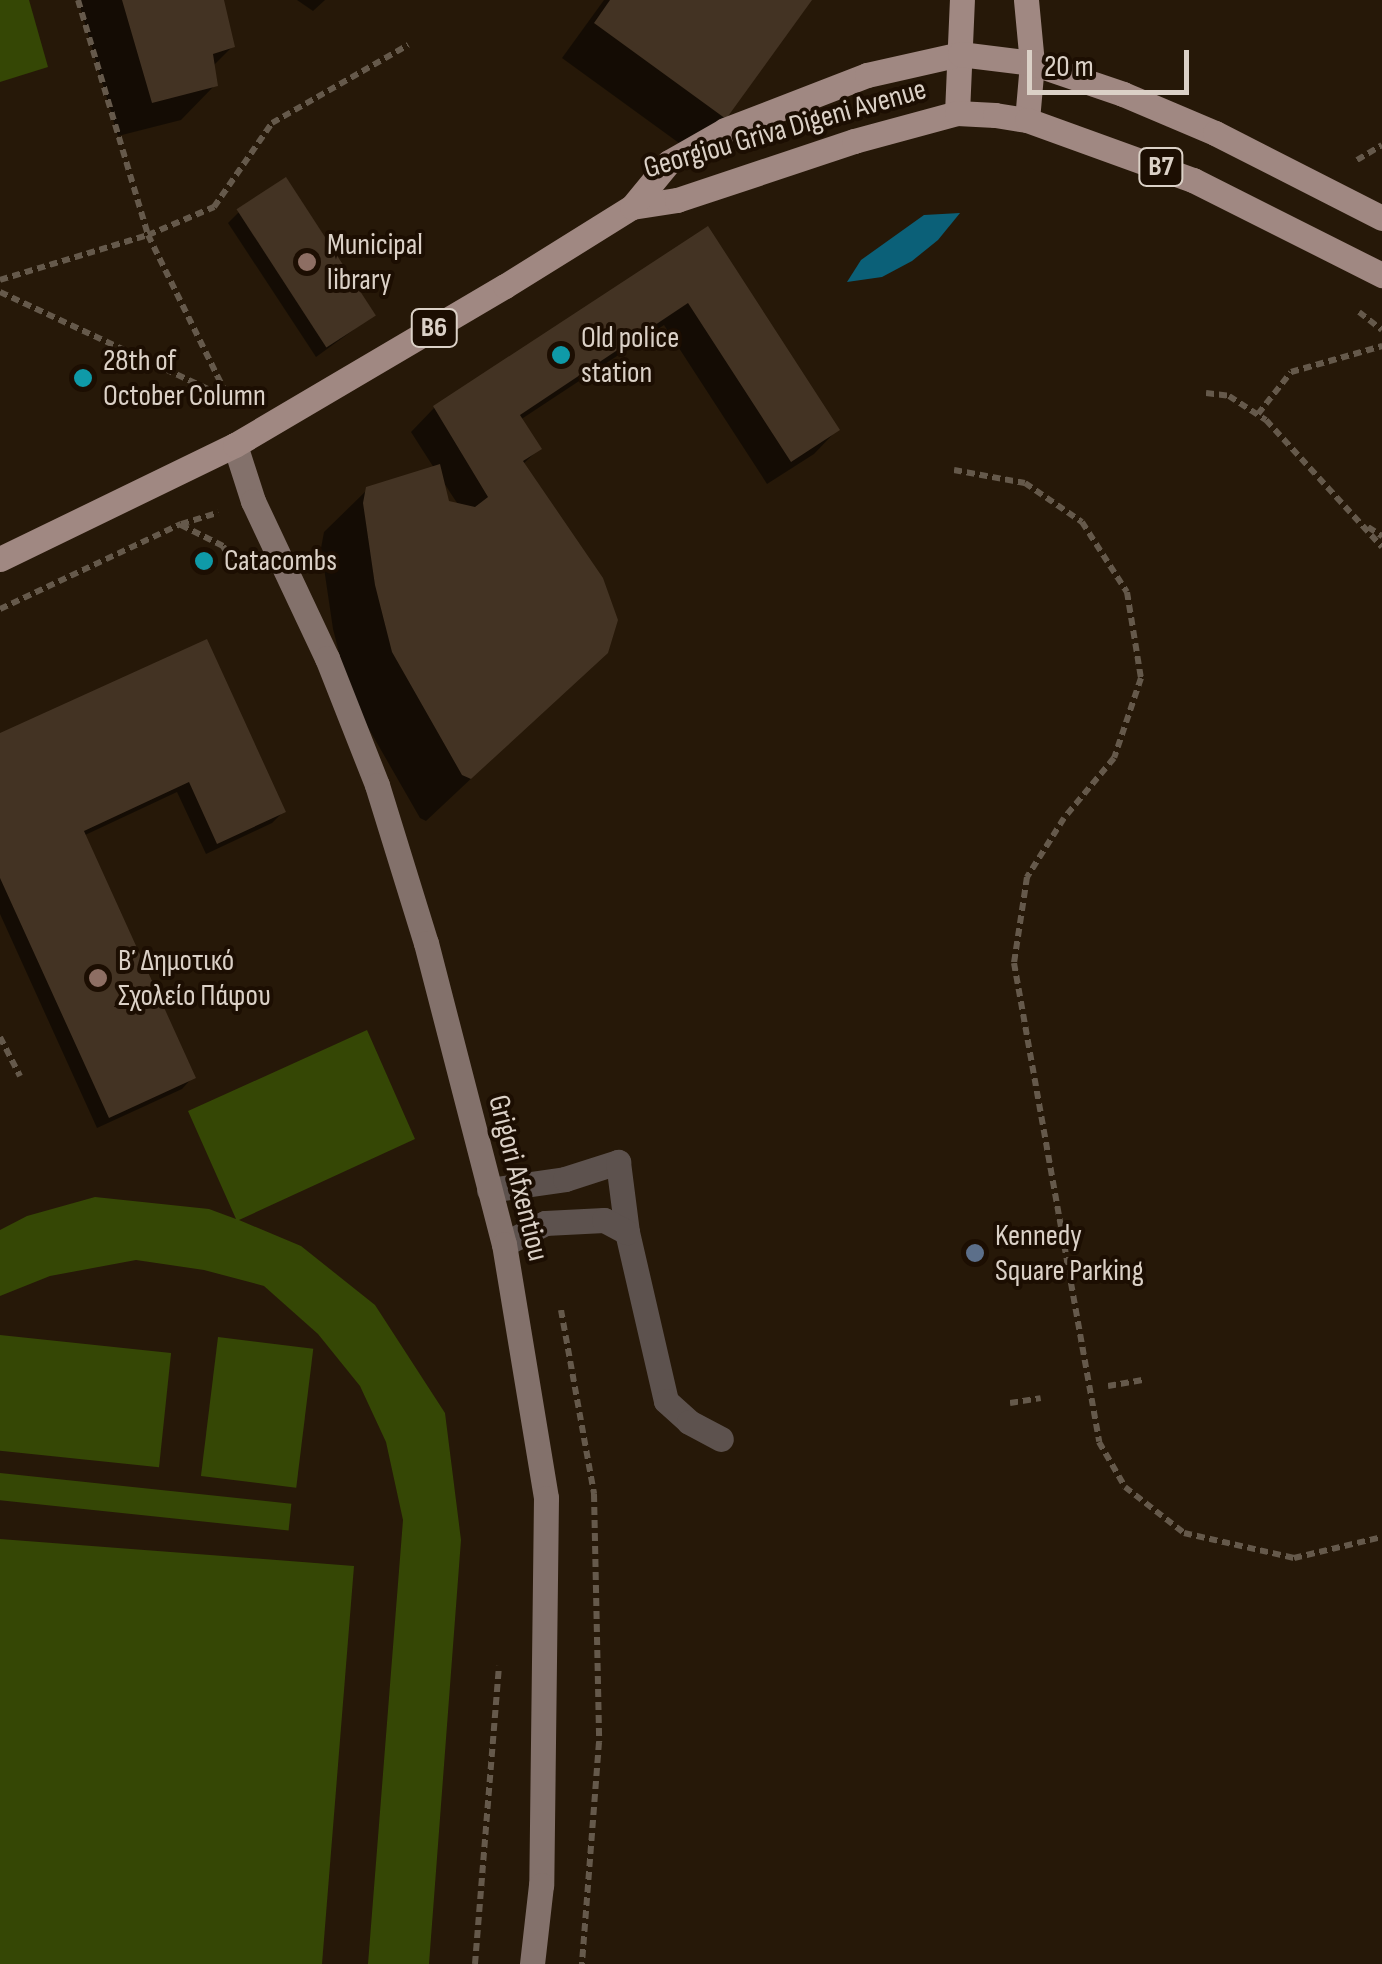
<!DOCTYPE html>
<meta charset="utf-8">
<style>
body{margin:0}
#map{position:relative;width:1382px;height:1964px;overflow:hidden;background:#261808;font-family:"Sofia Sans Condensed",sans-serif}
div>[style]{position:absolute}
.green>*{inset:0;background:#354705;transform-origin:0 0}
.water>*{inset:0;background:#0b6078}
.shadow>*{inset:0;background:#0007}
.building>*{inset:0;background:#433323;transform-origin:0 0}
.path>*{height:6px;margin-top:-3px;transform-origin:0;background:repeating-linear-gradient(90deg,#65594b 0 8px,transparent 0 13px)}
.lane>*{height:25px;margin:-12.5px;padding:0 12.5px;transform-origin:12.5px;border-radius:12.5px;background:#5d524e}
.secondary>*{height:25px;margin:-12.5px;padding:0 12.5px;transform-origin:12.5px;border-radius:12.5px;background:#83716b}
.primary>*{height:25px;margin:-12.5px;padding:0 12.5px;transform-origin:12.5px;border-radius:12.5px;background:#a08882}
.dots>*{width:28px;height:28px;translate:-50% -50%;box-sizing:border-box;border:5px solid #1c0e02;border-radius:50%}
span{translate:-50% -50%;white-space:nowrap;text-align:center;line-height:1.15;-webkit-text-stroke:8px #1c0e02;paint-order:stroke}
.shield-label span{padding:2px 8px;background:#1c0e02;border:2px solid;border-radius:8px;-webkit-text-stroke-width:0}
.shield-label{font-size:28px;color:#dbd1c7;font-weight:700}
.street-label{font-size:30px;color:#dbd1c7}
.poi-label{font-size:30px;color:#dbd1c7}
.left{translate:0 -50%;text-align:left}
.scale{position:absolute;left:1027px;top:50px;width:162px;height:45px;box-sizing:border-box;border:5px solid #dbd1c7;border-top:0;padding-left:12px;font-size:30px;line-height:35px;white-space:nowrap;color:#dbd1c7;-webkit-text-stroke:8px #1c0e02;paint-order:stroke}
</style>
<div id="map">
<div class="green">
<i style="clip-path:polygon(0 0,29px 0,48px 67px,0 82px)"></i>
<i style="clip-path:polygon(367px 1030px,415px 1139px,239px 1220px,301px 1246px,375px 1305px,445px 1413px,461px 1540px,429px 1964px,368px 1964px,403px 1520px,386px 1442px,360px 1386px,318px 1334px,264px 1286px,204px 1270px,136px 1260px,50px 1276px,0 1296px,0 1230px,27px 1216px,95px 1197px,209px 1209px,236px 1219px,188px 1111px)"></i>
<i style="left:0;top:1335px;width:172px;height:115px;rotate:6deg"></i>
<i style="left:218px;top:1337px;width:96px;height:140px;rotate:7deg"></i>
<i style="left:0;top:1473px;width:293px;height:27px;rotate:6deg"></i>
<i style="clip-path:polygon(0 1539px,354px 1566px,322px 1964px,0 1964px)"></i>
</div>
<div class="water">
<i style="clip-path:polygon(960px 213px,938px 240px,912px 261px,882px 277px,847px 282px,861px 260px,924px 215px)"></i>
</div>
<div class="shadow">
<i style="clip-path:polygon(78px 0,221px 0,233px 46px,212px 67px,215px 85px,181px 120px,118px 136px)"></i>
<i style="clip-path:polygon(297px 0,325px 0,313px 11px)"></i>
<i style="clip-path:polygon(604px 0,809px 0,724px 117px,690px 151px,562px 58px)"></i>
<i style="clip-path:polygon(239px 212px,374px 315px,316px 357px,228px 223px)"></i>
<i style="clip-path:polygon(evenodd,707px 230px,837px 430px,814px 454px,767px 484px,664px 325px,520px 420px,539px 449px,522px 465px,606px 652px,426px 821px,420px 818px,350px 696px,333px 629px,321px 548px,324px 532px,368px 489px,434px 468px,411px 432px,434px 408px,707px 230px,442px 480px,459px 506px,447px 503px,442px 480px)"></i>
<i style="clip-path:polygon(206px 642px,283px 812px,272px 823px,206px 854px,177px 792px,83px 836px,193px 1077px,182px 1089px,97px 1128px,0 914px,0 736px)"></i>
</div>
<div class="building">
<i style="clip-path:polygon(122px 0,224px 0,235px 47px,213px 54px,218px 86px,152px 103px)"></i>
<i style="clip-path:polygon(610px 0,812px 0,726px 119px,594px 23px)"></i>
<i style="left:286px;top:177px;width:165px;height:59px;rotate:57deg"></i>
<i style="clip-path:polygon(708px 226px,840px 430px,791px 462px,688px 303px,520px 415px,542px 449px,523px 461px,603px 578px,618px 620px,608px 653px,471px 779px,462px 775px,392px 652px,375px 585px,363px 503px,366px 487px,440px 464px,449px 501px,475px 507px,488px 497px,433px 406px)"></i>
<i style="clip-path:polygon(207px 639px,286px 812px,217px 844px,189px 782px,84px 831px,196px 1078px,109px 1118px,0 878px,0 733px)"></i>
</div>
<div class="path">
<i style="left:78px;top:0;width:245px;rotate:73.4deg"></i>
<i style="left:148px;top:235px;width:188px;rotate:63.8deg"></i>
<i style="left:1357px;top:160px;width:29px;rotate:-31deg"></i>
<i style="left:0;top:280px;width:155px;rotate:-16.9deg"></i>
<i style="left:148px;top:235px;width:72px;rotate:-23deg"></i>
<i style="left:214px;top:207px;width:102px;rotate:-55.4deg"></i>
<i style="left:272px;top:123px;width:157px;rotate:-29.8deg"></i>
<i style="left:0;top:292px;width:253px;rotate:25deg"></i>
<i style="left:1359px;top:312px;width:29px;rotate:38deg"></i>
<i style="left:1206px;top:393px;width:23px;rotate:7deg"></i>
<i style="left:1229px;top:396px;width:44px;rotate:33deg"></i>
<i style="left:1266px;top:420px;width:172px;rotate:47.6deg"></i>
<i style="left:1258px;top:414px;width:53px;rotate:-51.8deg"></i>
<i style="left:1291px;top:372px;width:95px;rotate:-15.9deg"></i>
<i style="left:954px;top:470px;width:72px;rotate:10.4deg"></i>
<i style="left:1025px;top:483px;width:69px;rotate:34.4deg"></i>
<i style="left:1082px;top:522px;width:83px;rotate:57.3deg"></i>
<i style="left:1127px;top:592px;width:87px;rotate:80.8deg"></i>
<i style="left:1141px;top:678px;width:84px;rotate:108.6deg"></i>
<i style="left:1114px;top:758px;width:78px;rotate:129.8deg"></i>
<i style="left:1064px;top:818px;width:70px;rotate:122.1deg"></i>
<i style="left:1027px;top:877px;width:87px;rotate:98.6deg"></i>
<i style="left:1014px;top:963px;width:486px;rotate:79.9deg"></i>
<i style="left:1099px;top:1442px;width:52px;rotate:60deg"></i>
<i style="left:1125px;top:1487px;width:75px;rotate:37.9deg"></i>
<i style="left:1184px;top:1533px;width:113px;rotate:12.8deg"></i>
<i style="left:1294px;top:1558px;width:90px;rotate:-13.4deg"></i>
<i style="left:181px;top:525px;width:47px;rotate:26.6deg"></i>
<i style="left:223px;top:546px;width:26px;rotate:61deg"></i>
<i style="left:1368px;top:527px;width:17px;rotate:33deg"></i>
<i style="left:0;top:609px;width:200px;rotate:-25.2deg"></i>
<i style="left:181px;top:524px;width:39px;rotate:-17deg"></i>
<i style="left:0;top:1037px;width:44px;rotate:62.9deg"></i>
<i style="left:561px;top:1310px;width:187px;rotate:79.8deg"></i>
<i style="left:594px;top:1494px;width:248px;rotate:88.8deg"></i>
<i style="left:599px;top:1742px;width:223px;rotate:94.4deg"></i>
<i style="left:1108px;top:1386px;width:35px;rotate:-10deg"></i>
<i style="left:1010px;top:1403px;width:31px;rotate:-9deg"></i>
<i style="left:475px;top:1964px;width:299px;rotate:-85.4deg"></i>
</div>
<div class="lane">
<i style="left:489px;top:1190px;width:77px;rotate:-8.2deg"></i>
<i style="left:565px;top:1179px;width:56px;rotate:-17.8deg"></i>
<i style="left:618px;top:1162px;width:71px;rotate:82.7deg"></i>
<i style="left:627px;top:1232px;width:173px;rotate:77deg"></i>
<i style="left:666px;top:1401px;width:31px;rotate:42deg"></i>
<i style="left:689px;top:1422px;width:36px;rotate:28deg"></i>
<i style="left:504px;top:1244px;width:46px;rotate:-27.1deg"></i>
<i style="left:545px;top:1223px;width:59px;rotate:-2.9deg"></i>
<i style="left:604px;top:1220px;width:26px;rotate:28deg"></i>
</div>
<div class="secondary">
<i style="left:235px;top:445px;width:59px;rotate:72.2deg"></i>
<i style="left:253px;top:501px;width:174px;rotate:64.8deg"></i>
<i style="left:327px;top:658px;width:136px;rotate:68.5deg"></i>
<i style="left:377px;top:785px;width:165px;rotate:72.8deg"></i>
<i style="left:426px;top:943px;width:311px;rotate:75.5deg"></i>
<i style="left:504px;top:1244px;width:257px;rotate:80.6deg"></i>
<i style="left:546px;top:1498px;width:387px;rotate:90.7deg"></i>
<i style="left:541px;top:1885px;width:80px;rotate:96.5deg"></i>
</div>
<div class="primary">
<i style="left:1026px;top:0;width:63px;rotate:84.6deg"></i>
<i style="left:1032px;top:63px;width:57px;rotate:95deg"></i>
<i style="left:957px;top:113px;width:113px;rotate:-87.5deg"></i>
<i style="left:632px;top:207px;width:46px;rotate:-8.8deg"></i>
<i style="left:677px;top:200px;width:187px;rotate:-18.4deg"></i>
<i style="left:854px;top:141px;width:107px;rotate:-15.2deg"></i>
<i style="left:957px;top:113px;width:38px;rotate:3deg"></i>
<i style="left:995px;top:115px;width:32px;rotate:9deg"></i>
<i style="left:1027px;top:120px;width:177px;rotate:19.9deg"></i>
<i style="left:1193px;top:180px;width:212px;rotate:26.7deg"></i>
<i style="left:0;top:559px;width:261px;rotate:-25.9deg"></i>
<i style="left:235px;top:445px;width:313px;rotate:-30.5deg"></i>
<i style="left:505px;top:286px;width:150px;rotate:-31.9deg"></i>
<i style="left:632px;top:207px;width:58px;rotate:-50.6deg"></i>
<i style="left:669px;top:162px;width:64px;rotate:-29.7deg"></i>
<i style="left:725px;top:130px;width:152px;rotate:-21.2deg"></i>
<i style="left:867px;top:75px;width:95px;rotate:-12.7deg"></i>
<i style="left:960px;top:54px;width:73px;rotate:7.1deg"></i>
<i style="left:1032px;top:63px;width:96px;rotate:18.8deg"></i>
<i style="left:1123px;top:94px;width:100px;rotate:23deg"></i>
<i style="left:1215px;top:133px;width:187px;rotate:27deg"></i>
</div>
<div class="dots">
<i style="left:307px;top:262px;background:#8d6e63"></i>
<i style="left:561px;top:355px;background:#0f9aa8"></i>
<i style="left:83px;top:378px;background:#0f9aa8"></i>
<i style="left:204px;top:561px;background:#0f9aa8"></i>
<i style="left:98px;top:978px;background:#8d6e63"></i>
<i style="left:975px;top:1253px;background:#5c6f8a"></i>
</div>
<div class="shield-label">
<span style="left:1161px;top:167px">B7</span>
<span style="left:434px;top:328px">B6</span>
</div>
<div class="street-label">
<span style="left:785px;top:129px;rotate:-16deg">Georgiou Griva Digeni Avenue</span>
<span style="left:518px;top:1178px;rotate:76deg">Grigori Afxentiou</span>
</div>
<div class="poi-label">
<span class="left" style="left:327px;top:262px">Municipal<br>library</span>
<span class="left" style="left:581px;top:355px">Old police<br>station</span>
<span class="left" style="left:103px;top:378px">28th of<br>October Column</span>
<span class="left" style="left:224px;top:561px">Catacombs</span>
<span class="left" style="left:118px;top:978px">Β΄ Δημοτικό<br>Σχολείο Πάφου</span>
<span class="left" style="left:995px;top:1253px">Kennedy<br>Square Parking</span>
</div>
<div class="scale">20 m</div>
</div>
